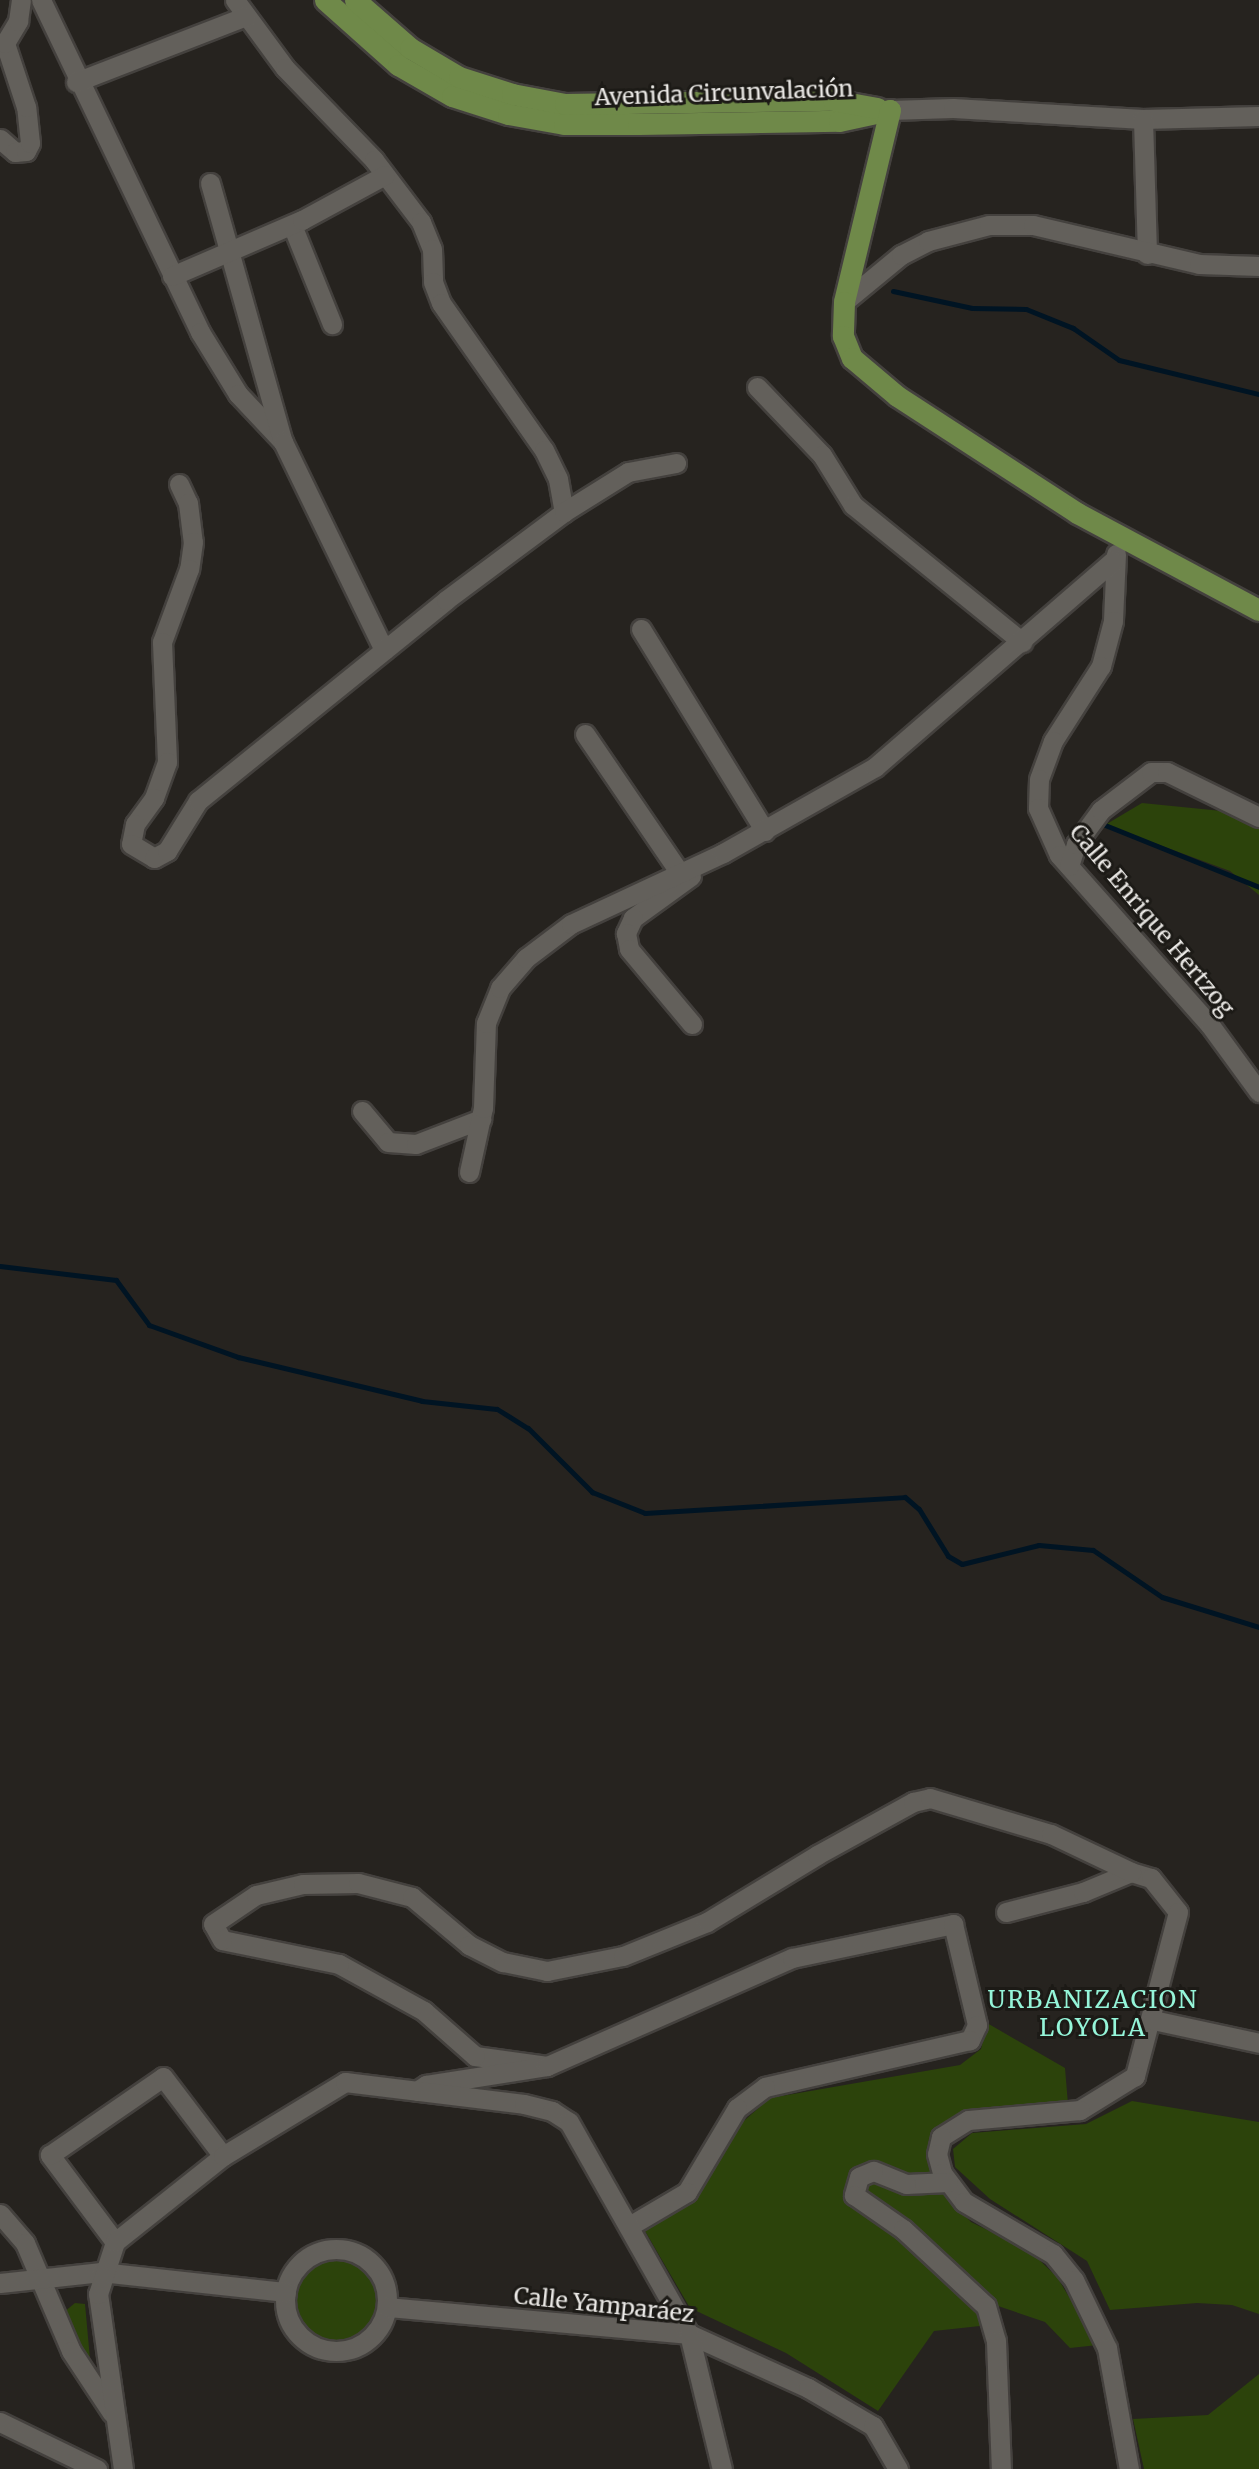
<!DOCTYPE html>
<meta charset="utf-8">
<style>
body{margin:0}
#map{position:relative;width:1259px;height:2469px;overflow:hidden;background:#26231f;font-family:Merriweather,serif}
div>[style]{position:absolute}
.green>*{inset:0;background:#2c430b}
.round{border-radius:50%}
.stream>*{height:5px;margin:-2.5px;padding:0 2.5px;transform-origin:2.5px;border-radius:2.5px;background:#001423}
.roads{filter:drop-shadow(2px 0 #44413e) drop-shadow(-2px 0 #44413e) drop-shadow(0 2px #44413e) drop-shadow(0 -2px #44413e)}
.minor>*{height:19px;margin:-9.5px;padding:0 9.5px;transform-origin:9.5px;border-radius:9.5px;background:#63605b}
.minor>.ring{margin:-9.5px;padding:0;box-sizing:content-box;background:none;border:19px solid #63605b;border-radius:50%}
.major>*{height:21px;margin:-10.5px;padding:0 10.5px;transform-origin:10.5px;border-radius:10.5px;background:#6f8949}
span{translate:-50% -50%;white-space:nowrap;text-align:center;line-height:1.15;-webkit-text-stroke:6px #1c1a16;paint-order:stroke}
.street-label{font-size:23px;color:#eae8e5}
.neighbourhood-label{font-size:24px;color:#95f5d9;letter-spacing:2px}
</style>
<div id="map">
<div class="green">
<i style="clip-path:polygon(1142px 803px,1222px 811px,1259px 829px,1259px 895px,1230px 871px,1105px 825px)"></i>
<i style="clip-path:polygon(987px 2023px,1065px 2068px,1068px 2104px,973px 2112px,935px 2154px,939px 2188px,971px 2222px,1030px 2251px,1057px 2277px,1098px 2345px,1070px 2348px,1045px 2322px,998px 2306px,980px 2326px,934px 2331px,878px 2411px,786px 2353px,690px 2308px,645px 2231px,697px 2197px,738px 2126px,770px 2098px,960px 2065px,981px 2049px)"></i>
<i style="clip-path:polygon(1132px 2101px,1259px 2122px,1259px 2314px,1232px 2305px,1197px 2303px,1110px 2310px,1087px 2261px,990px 2199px,955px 2167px,953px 2149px,972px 2133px,1086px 2124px)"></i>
<i class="round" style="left:295px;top:2258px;width:84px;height:84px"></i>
<i style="clip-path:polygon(75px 2303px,85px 2304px,90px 2359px,73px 2339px,64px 2312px)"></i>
<i style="clip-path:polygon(1259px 2374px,1259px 2469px,1144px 2469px,1133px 2419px,1208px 2415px)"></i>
</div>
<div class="stream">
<i style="left:893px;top:291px;width:81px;rotate:12.1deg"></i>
<i style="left:972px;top:308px;width:54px;rotate:1.1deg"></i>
<i style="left:1026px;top:309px;width:51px;rotate:22deg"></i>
<i style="left:1073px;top:328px;width:56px;rotate:34.8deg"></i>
<i style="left:1119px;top:360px;width:144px;rotate:13.7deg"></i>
<i style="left:1105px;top:825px;width:166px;rotate:21.9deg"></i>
<i style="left:0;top:1266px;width:117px;rotate:6.9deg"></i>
<i style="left:116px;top:1280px;width:56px;rotate:53.7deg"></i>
<i style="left:149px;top:1325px;width:95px;rotate:19.8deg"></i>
<i style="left:238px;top:1357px;width:189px;rotate:13.4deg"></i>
<i style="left:422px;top:1401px;width:75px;rotate:6.1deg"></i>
<i style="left:497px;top:1409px;width:36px;rotate:32deg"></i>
<i style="left:528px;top:1428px;width:91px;rotate:45deg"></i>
<i style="left:592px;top:1492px;width:57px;rotate:21.6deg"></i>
<i style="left:645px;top:1513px;width:260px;rotate:-3.5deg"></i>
<i style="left:905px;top:1497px;width:18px;rotate:41deg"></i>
<i style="left:919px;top:1509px;width:55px;rotate:58.3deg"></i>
<i style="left:948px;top:1556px;width:16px;rotate:30deg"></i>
<i style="left:962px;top:1564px;width:79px;rotate:-13.9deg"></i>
<i style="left:1039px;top:1545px;width:54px;rotate:5.3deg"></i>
<i style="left:1093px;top:1550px;width:83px;rotate:34.3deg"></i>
<i style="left:1162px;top:1597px;width:102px;rotate:17.2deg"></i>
</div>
<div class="roads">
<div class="minor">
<i style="left:41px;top:0;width:368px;rotate:64.4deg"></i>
<i style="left:200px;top:332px;width:73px;rotate:58.5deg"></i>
<i style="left:238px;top:394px;width:66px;rotate:46.8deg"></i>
<i style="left:235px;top:0;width:84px;rotate:53.7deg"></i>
<i style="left:285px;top:68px;width:128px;rotate:45.9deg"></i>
<i style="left:374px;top:160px;width:78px;rotate:52.8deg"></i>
<i style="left:421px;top:222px;width:29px;rotate:68deg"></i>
<i style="left:432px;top:249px;width:33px;rotate:88deg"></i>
<i style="left:433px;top:282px;width:22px;rotate:69deg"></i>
<i style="left:441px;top:303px;width:179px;rotate:55deg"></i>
<i style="left:544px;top:450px;width:32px;rotate:64deg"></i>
<i style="left:558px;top:479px;width:34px;rotate:80deg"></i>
<i style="left:76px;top:82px;width:182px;rotate:-21.2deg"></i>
<i style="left:890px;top:110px;width:63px;rotate:-1.8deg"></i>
<i style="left:953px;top:108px;width:190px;rotate:3.3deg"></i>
<i style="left:1143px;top:119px;width:116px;rotate:-1.5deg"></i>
<i style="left:1143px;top:119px;width:135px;rotate:88.3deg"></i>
<i style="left:0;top:139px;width:20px;rotate:41deg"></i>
<i style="left:15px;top:152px;width:11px;rotate:-5deg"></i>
<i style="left:26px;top:151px;width:9px;rotate:-63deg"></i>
<i style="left:30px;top:143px;width:36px;rotate:-96deg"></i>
<i style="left:26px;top:107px;width:67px;rotate:-108.2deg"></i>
<i style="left:5px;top:43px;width:26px;rotate:-59deg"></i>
<i style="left:18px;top:21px;width:21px;rotate:-82deg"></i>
<i style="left:210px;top:183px;width:269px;rotate:74.3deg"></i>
<i style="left:283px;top:442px;width:231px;rotate:64.1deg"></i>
<i style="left:292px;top:225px;width:107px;rotate:68deg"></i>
<i style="left:172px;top:276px;width:142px;rotate:-23.3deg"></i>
<i style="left:302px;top:220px;width:94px;rotate:-28.5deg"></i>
<i style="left:844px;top:302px;width:74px;rotate:-39.5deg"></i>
<i style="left:901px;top:255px;width:30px;rotate:-27deg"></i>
<i style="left:928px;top:241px;width:63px;rotate:-14.7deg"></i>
<i style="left:989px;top:225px;width:44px"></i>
<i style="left:1033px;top:225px;width:171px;rotate:13.2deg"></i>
<i style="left:1199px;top:264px;width:60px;rotate:1.9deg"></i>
<i style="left:757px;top:387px;width:94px;rotate:46.3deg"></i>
<i style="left:822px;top:455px;width:59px;rotate:58.2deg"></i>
<i style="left:853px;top:505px;width:218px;rotate:39deg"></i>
<i style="left:179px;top:484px;width:21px;rotate:65deg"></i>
<i style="left:188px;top:503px;width:39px;rotate:83deg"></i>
<i style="left:193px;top:542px;width:27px;rotate:98deg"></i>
<i style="left:189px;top:569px;width:78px;rotate:110.3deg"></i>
<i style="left:162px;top:642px;width:120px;rotate:87.6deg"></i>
<i style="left:167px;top:762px;width:38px;rotate:110deg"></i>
<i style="left:154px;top:798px;width:32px;rotate:126deg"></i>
<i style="left:135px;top:824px;width:20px;rotate:101deg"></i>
<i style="left:131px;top:844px;width:27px;rotate:31deg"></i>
<i style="left:154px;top:858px;width:15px;rotate:-28deg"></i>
<i style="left:167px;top:851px;width:59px;rotate:-58.2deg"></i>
<i style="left:198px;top:801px;width:319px;rotate:-39deg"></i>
<i style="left:446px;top:600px;width:147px;rotate:-36.7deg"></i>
<i style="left:564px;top:512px;width:75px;rotate:-32deg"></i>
<i style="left:628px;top:472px;width:49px;rotate:-10.6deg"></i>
<i style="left:1116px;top:554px;width:67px;rotate:92.6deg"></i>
<i style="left:1113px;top:621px;width:47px;rotate:104.9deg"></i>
<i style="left:1101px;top:666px;width:89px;rotate:122.6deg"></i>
<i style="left:1053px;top:741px;width:40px;rotate:110.2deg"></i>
<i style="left:1039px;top:779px;width:29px;rotate:92deg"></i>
<i style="left:1038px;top:808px;width:51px;rotate:65.9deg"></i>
<i style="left:1059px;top:855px;width:227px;rotate:48.4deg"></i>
<i style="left:1210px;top:1025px;width:83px;rotate:53.8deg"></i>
<i style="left:641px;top:629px;width:237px;rotate:58.5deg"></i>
<i style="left:585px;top:734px;width:167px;rotate:55.7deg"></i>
<i style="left:1069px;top:866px;width:23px;rotate:-72deg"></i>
<i style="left:1076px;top:844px;width:42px;rotate:-53.7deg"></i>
<i style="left:1101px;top:810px;width:63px;rotate:-37.2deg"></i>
<i style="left:1151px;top:772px;width:16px"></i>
<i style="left:1167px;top:772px;width:102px;rotate:26.1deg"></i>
<i style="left:691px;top:876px;width:72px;rotate:144.1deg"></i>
<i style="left:633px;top:918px;width:17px;rotate:115deg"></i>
<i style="left:626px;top:933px;width:16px;rotate:79deg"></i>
<i style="left:629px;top:949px;width:98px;rotate:50deg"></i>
<i style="left:362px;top:1111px;width:40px;rotate:50deg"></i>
<i style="left:388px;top:1142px;width:28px;rotate:4deg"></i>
<i style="left:416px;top:1144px;width:70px;rotate:-21deg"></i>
<i style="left:469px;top:1172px;width:66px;rotate:-77.7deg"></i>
<i style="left:483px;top:1108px;width:85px;rotate:-88deg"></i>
<i style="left:486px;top:1023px;width:38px;rotate:-68deg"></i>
<i style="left:500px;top:988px;width:40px;rotate:-49deg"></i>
<i style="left:526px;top:958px;width:56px;rotate:-37.1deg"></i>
<i style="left:571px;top:924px;width:168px;rotate:-25deg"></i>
<i style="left:723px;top:853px;width:175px;rotate:-29.5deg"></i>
<i style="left:875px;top:767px;width:315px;rotate:-40.9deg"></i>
<i style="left:1006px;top:1912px;width:80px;rotate:-14.6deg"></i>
<i style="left:1083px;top:1892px;width:52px;rotate:-22.6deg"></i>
<i style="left:1131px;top:1872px;width:21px;rotate:17deg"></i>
<i style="left:1151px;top:1878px;width:43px;rotate:51.5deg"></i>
<i style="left:1178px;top:1912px;width:170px;rotate:104.7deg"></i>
<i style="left:1135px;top:2076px;width:65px;rotate:148.3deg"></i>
<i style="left:1080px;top:2110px;width:112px;rotate:174.9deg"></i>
<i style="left:968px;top:2120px;width:32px;rotate:148deg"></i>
<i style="left:941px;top:2137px;width:17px;rotate:103deg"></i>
<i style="left:937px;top:2154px;width:20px;rotate:75deg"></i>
<i style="left:942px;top:2173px;width:36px;rotate:53deg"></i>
<i style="left:964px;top:2202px;width:103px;rotate:30.3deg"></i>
<i style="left:1053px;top:2254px;width:33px;rotate:51deg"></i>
<i style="left:1074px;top:2280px;width:76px;rotate:64.1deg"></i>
<i style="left:1107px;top:2348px;width:123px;rotate:79.7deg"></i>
<i style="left:1153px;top:2020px;width:108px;rotate:12.2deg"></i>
<i style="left:547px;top:2066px;width:73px;rotate:-172.1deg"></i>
<i style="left:475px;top:2056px;width:68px;rotate:-138.6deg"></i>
<i style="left:424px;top:2011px;width:97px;rotate:-151.1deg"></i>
<i style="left:339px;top:1964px;width:119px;rotate:-168.4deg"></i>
<i style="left:222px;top:1940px;width:18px;rotate:-119deg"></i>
<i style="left:213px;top:1924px;width:52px;rotate:-34deg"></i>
<i style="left:256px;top:1895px;width:48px;rotate:-13.2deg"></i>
<i style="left:303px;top:1884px;width:55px;rotate:-1deg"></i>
<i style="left:358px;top:1883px;width:56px;rotate:14.5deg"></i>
<i style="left:412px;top:1897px;width:75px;rotate:40.1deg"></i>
<i style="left:469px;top:1945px;width:38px;rotate:27deg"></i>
<i style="left:503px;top:1962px;width:45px;rotate:11.6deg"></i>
<i style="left:547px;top:1971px;width:77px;rotate:-11.2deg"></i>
<i style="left:623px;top:1956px;width:91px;rotate:-22deg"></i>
<i style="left:707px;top:1922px;width:129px;rotate:-31.3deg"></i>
<i style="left:817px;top:1855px;width:110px;rotate:-28.9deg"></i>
<i style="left:913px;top:1802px;width:17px;rotate:-13deg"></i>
<i style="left:930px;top:1798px;width:126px;rotate:16.6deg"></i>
<i style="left:1051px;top:1834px;width:89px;rotate:25.4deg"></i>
<i style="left:417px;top:2091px;width:11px;rotate:-34deg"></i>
<i style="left:426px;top:2085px;width:122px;rotate:-8.9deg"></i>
<i style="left:547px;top:2066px;width:268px;rotate:-23.8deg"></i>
<i style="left:792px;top:1958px;width:165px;rotate:-11.9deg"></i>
<i style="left:953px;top:1924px;width:104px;rotate:76.6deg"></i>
<i style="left:977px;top:2025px;width:17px;rotate:115deg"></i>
<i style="left:970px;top:2040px;width:210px;rotate:167.1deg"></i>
<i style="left:765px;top:2087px;width:35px;rotate:143deg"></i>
<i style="left:737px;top:2108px;width:98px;rotate:120.8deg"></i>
<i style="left:687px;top:2192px;width:65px;rotate:149.5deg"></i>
<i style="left:948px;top:2182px;width:42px;rotate:177.3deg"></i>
<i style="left:906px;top:2184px;width:35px;rotate:-158deg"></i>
<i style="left:873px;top:2171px;width:15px;rotate:157deg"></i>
<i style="left:859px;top:2177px;width:19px;rotate:106deg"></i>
<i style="left:854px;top:2195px;width:60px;rotate:34.8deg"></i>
<i style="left:903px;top:2229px;width:113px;rotate:42.9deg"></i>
<i style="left:986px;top:2306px;width:36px;rotate:74deg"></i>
<i style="left:996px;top:2341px;width:128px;rotate:87.8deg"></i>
<i style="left:0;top:2214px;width:38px;rotate:49deg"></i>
<i style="left:25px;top:2243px;width:117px;rotate:66.9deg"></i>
<i style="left:71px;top:2351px;width:74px;rotate:56.5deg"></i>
<i style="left:115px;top:2242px;width:109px;rotate:-126.8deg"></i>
<i style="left:50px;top:2155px;width:137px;rotate:-34.6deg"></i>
<i style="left:163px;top:2077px;width:99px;rotate:52.8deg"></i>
<i class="ring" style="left:285px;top:2249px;width:83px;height:83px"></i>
<i style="left:0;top:2283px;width:102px;rotate:-6.2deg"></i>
<i style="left:101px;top:2272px;width:186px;rotate:6.2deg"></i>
<i style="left:387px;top:2307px;width:303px;rotate:5.1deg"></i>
<i style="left:689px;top:2334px;width:131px;rotate:24.4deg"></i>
<i style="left:808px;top:2388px;width:75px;rotate:30.3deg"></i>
<i style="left:873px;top:2426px;width:50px;rotate:59.8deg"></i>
<i style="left:0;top:2422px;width:108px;rotate:25.9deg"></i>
<i style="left:123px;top:2469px;width:177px;rotate:-98.1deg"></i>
<i style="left:98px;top:2294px;width:55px;rotate:-71.9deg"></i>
<i style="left:115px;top:2242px;width:138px;rotate:-38.5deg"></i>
<i style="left:223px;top:2156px;width:143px;rotate:-31.2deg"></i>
<i style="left:345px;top:2082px;width:180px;rotate:7deg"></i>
<i style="left:524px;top:2104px;width:29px;rotate:14deg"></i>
<i style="left:552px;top:2111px;width:20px;rotate:33deg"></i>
<i style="left:569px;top:2122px;width:244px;rotate:60.5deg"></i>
<i style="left:689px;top:2334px;width:139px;rotate:76.3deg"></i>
</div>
<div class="major">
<i style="left:325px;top:0;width:98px;rotate:41.7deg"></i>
<i style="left:398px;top:65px;width:62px;rotate:29.9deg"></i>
<i style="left:452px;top:96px;width:59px;rotate:17.8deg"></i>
<i style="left:508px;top:114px;width:57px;rotate:10.1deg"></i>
<i style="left:564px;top:124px;width:74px"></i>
<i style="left:638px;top:124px;width:201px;rotate:-0.9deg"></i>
<i style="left:839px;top:121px;width:52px;rotate:-12.2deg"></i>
<i style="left:355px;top:0;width:73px;rotate:41.1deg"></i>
<i style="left:410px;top:48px;width:57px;rotate:30.6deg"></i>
<i style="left:459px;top:77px;width:56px;rotate:17.8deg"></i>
<i style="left:512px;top:94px;width:54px;rotate:10.7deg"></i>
<i style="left:565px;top:104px;width:268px;rotate:-0.9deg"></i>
<i style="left:833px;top:100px;width:45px;rotate:10.3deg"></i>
<i style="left:890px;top:110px;width:197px;rotate:103.5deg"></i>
<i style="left:844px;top:302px;width:34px;rotate:92deg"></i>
<i style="left:843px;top:336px;width:24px;rotate:68deg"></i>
<i style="left:852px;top:358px;width:59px;rotate:40.2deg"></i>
<i style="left:897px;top:396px;width:215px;rotate:33deg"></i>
<i style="left:1077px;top:513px;width:206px;rotate:28.1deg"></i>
</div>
</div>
<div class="street-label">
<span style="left:724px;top:93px;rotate:-2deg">Avenida Circunvalación</span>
<span style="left:1152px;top:920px;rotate:50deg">Calle Enrique Hertzog</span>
<span style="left:604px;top:2305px;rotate:6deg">Calle Yamparáez</span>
</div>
<div class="neighbourhood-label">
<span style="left:1093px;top:2014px">URBANIZACION<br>LOYOLA</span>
</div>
</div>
